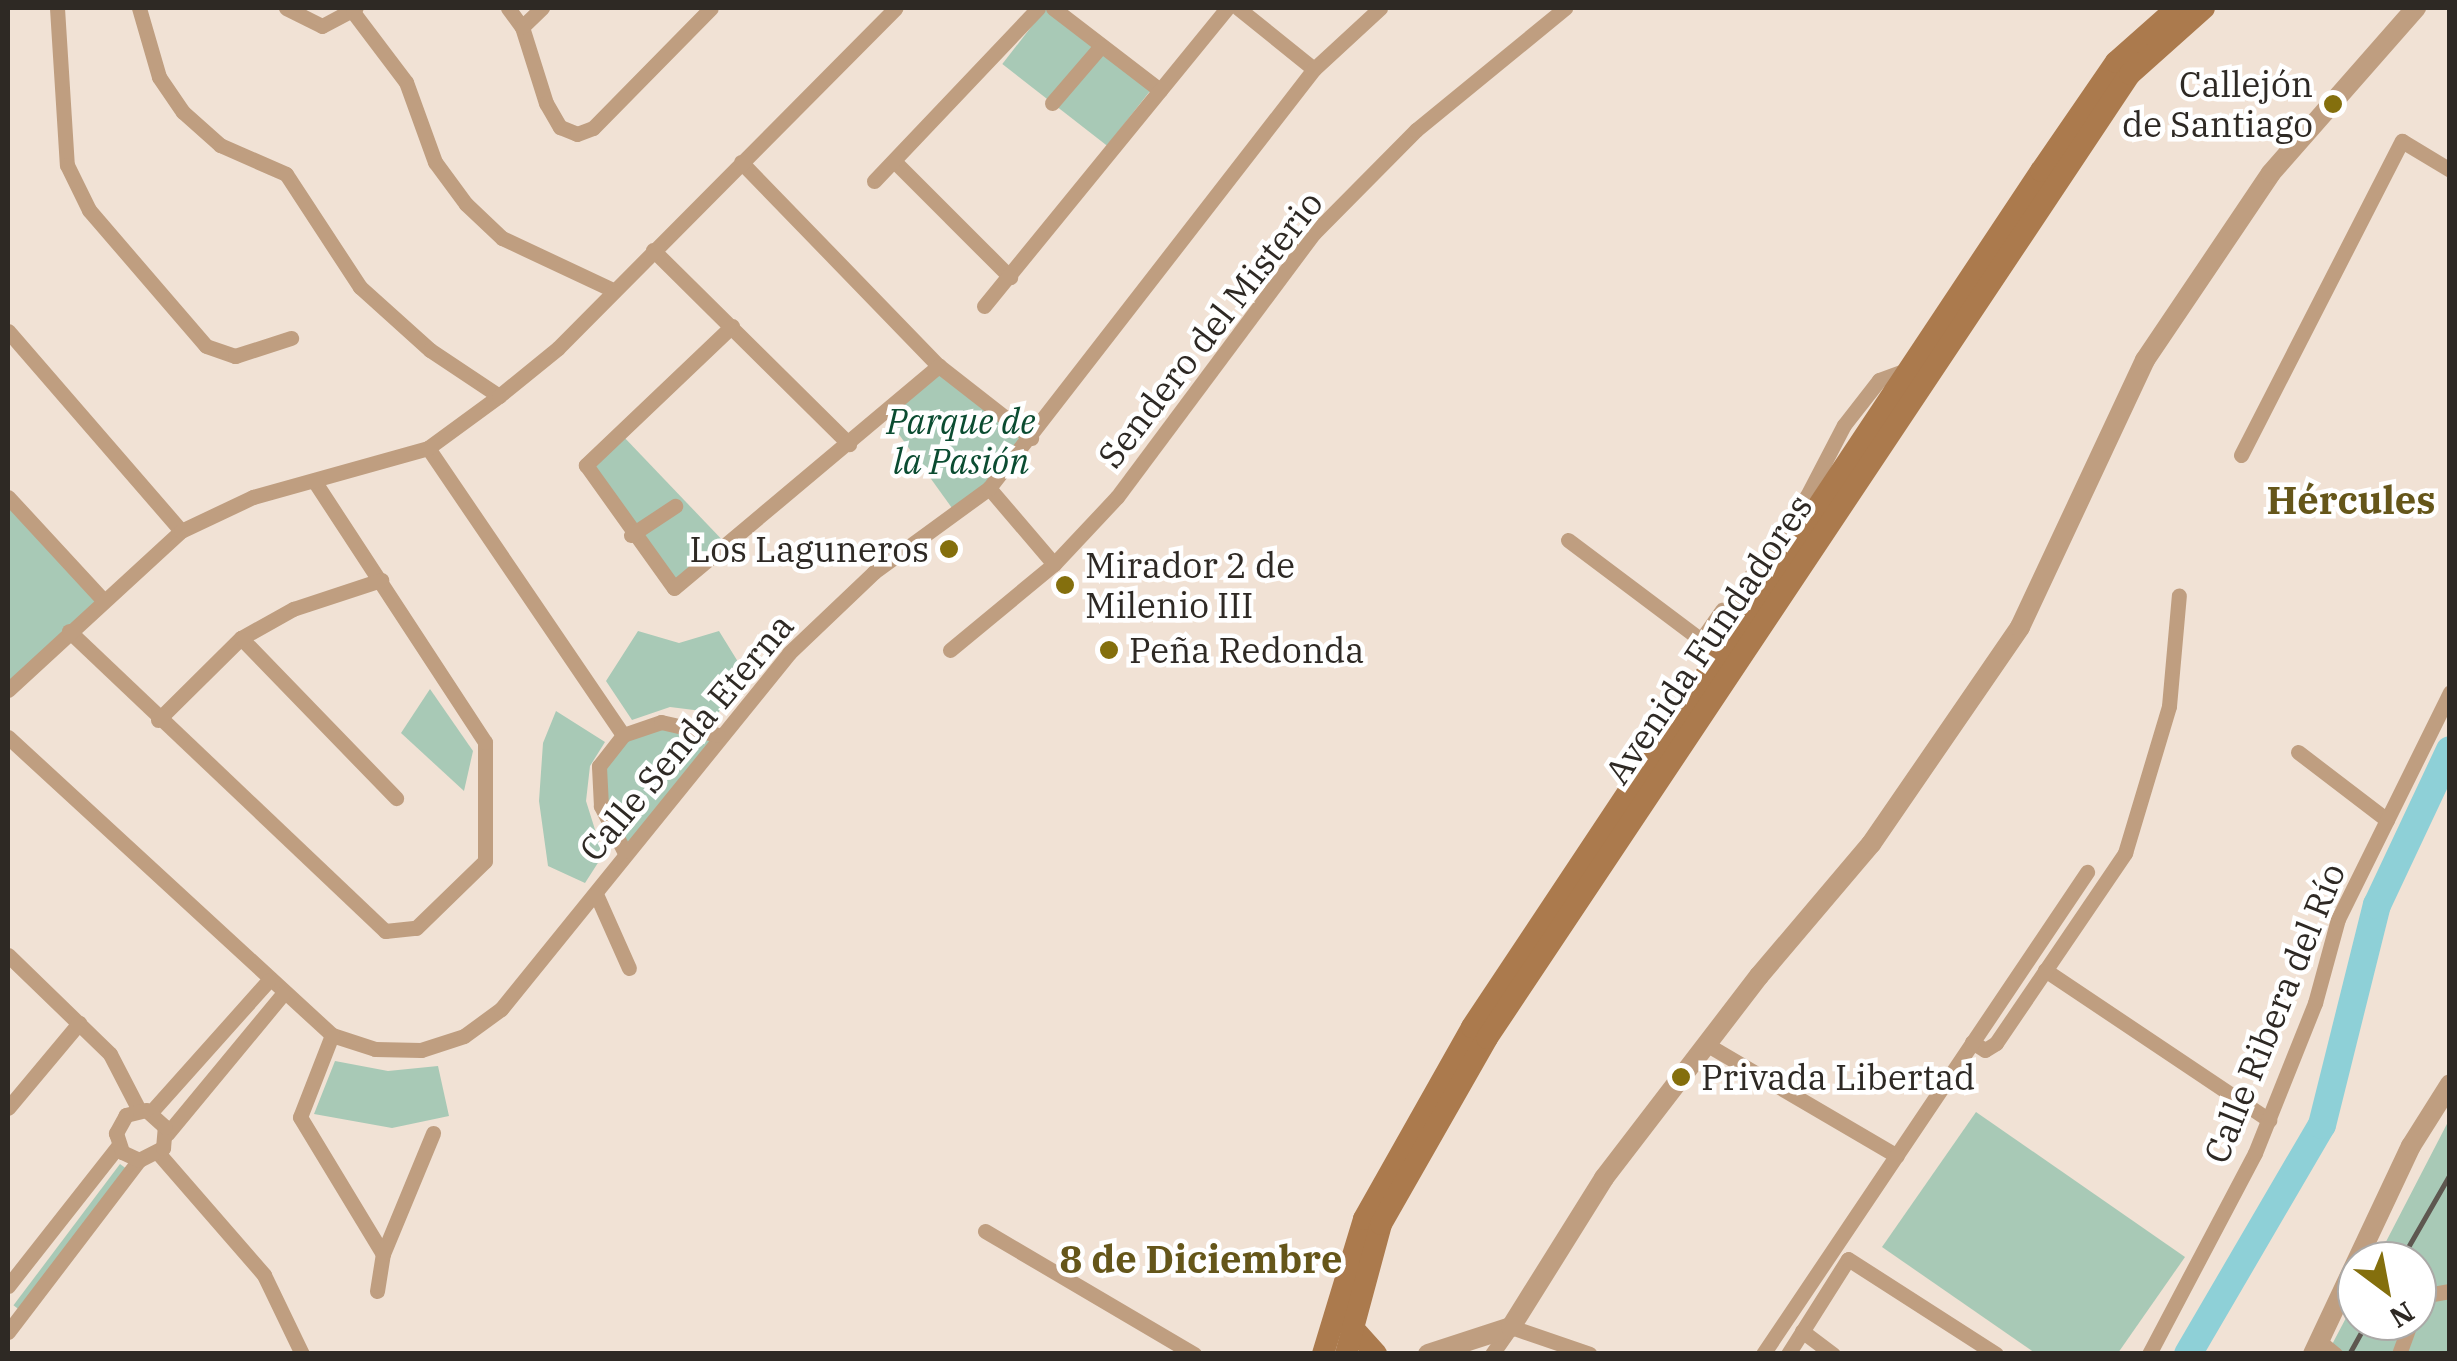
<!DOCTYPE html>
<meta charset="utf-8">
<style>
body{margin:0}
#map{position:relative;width:2457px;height:1361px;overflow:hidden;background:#f1e2d5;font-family:"IBM Plex Serif",serif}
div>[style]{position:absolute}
.green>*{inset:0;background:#a8c9b6;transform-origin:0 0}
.river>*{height:28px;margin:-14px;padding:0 14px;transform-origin:14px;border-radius:14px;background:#8ed0d7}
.minor>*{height:15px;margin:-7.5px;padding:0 7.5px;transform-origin:7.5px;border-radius:7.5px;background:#bf9e80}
.tertiary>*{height:20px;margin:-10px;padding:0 10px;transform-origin:10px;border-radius:10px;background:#bf9e80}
.secondary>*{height:22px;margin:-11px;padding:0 11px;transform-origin:11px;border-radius:11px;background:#ab7a4d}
.rail>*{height:5px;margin:-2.5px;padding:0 2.5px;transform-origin:2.5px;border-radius:2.5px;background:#5e5750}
.dots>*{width:28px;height:28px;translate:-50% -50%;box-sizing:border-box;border:5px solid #fff;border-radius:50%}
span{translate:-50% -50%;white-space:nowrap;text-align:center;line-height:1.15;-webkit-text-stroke:9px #fff;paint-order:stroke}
.poi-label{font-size:35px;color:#2e2924}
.right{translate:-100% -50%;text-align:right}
.left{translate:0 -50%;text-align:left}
.street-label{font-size:35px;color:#2e2924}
.park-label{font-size:35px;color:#0b4c31;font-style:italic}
.neighbourhood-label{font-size:38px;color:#65561a;font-weight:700}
.frame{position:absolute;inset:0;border:10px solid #2e2924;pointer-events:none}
.north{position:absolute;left:2337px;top:1241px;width:100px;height:100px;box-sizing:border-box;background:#fff;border:2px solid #aba9a7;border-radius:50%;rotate:148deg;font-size:28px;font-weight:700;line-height:40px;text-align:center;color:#2e2924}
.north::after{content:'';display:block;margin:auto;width:35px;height:45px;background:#846f0d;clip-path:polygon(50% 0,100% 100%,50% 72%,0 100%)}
</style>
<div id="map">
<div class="green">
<i style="left:1046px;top:8px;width:133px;height:71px;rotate:38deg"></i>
<i style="clip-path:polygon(939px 366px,1031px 438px,957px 515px,885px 415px)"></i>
<i style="clip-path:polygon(622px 435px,729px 547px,680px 588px,588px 462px)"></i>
<i style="clip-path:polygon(8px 497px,102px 599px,8px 690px)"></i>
<i style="clip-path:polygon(638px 631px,679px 643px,719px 631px,748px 678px,718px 713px,670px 707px,632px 720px,606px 681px)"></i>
<i style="clip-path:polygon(430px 689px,473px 751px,464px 791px,401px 733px)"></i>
<i style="clip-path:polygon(556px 711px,605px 742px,590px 766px,586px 801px,603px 855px,585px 883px,548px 866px,539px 801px,543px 743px)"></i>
<i style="clip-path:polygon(661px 722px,718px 735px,624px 851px,609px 832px,599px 766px,623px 735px)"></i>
<i style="clip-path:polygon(335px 1061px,388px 1071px,438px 1066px,449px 1116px,392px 1128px,314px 1114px)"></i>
<i style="clip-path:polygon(1976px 1112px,2185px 1257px,2118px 1353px,2035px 1353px,1882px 1247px)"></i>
<i style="clip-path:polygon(2449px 1120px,2449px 1353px,2327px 1354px,2357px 1297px,2357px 1321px,2417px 1321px,2417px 1261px,2376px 1261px)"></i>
<i style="left:120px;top:1164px;width:10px;height:177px;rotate:37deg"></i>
</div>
<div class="river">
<i style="left:2188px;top:1354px;width:265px;rotate:-59.7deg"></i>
<i style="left:2322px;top:1125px;width:227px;rotate:-76deg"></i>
<i style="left:2377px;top:905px;width:171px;rotate:-64.8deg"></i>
</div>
<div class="minor">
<i style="left:57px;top:8px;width:157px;rotate:86.4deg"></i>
<i style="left:67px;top:165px;width:50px;rotate:63.9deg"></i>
<i style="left:89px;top:210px;width:179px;rotate:49.3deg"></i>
<i style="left:206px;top:346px;width:31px;rotate:19deg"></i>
<i style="left:235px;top:356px;width:59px;rotate:-17.8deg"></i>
<i style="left:139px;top:8px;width:72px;rotate:73.8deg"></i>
<i style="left:159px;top:77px;width:42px;rotate:55.6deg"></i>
<i style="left:183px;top:112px;width:50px;rotate:41.7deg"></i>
<i style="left:220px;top:145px;width:72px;rotate:23.7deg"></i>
<i style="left:286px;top:174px;width:135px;rotate:56.8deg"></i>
<i style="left:360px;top:287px;width:94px;rotate:42deg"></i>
<i style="left:430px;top:350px;width:83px;rotate:33.7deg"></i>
<i style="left:286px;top:8px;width:40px;rotate:26.6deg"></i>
<i style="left:322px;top:26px;width:38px;rotate:-28deg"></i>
<i style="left:508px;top:8px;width:24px;rotate:54deg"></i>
<i style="left:522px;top:27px;width:80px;rotate:72.5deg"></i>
<i style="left:546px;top:103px;width:28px;rotate:60deg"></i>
<i style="left:560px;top:127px;width:18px;rotate:22deg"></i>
<i style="left:577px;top:134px;width:17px;rotate:-21deg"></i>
<i style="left:593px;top:128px;width:168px;rotate:-45.5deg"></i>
<i style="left:1053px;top:8px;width:135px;rotate:37.5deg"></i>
<i style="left:1238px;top:8px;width:97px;rotate:38.8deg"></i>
<i style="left:353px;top:12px;width:88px;rotate:52.9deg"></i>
<i style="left:406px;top:82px;width:85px;rotate:70.1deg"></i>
<i style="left:435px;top:162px;width:52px;rotate:53.6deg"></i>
<i style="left:466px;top:204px;width:50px;rotate:43.4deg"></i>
<i style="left:502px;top:238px;width:123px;rotate:25.1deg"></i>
<i style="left:522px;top:27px;width:28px;rotate:-44deg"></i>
<i style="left:1052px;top:103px;width:75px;rotate:-49.3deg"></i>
<i style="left:741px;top:162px;width:284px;rotate:45.9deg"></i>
<i style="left:939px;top:366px;width:117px;rotate:38deg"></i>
<i style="left:895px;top:162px;width:163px;rotate:45deg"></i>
<i style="left:874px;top:181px;width:238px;rotate:-46.5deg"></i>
<i style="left:653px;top:250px;width:276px;rotate:44.7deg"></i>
<i style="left:984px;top:306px;width:385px;rotate:-50.8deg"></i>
<i style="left:732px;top:326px;width:202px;rotate:136.4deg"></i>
<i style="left:586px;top:465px;width:151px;rotate:54.4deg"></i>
<i style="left:674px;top:588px;width:346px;rotate:-40deg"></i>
<i style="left:8px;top:331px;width:264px;rotate:49.1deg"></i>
<i style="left:428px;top:448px;width:347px;rotate:55.8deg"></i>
<i style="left:2241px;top:455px;width:353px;rotate:-62.9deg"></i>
<i style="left:2402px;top:141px;width:56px;rotate:31.1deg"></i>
<i style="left:989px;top:488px;width:100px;rotate:49.5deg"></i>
<i style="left:8px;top:497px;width:139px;rotate:47.3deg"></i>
<i style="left:631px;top:535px;width:53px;rotate:-33.4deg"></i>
<i style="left:1568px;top:540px;width:166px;rotate:36.9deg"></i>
<i style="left:1701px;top:640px;width:37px;rotate:-55deg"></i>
<i style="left:69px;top:631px;width:436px;rotate:43.5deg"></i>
<i style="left:385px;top:931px;width:31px;rotate:-6deg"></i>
<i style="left:416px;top:928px;width:96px;rotate:-44.2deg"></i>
<i style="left:485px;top:861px;width:119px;rotate:-90deg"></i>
<i style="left:485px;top:742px;width:312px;rotate:-123.2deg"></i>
<i style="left:241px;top:638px;width:223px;rotate:45.9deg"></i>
<i style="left:1721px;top:648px;width:34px;rotate:-85deg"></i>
<i style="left:1724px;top:614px;width:144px;rotate:-54.9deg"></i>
<i style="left:1807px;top:496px;width:80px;rotate:-62.5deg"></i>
<i style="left:1844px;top:425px;width:57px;rotate:-52.1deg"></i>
<i style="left:1879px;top:380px;width:29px;rotate:-20deg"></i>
<i style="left:950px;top:650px;width:135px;rotate:-39.6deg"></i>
<i style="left:1054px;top:564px;width:92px;rotate:-46.8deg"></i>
<i style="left:1117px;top:497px;width:329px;rotate:-53.3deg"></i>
<i style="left:1314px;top:233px;width:145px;rotate:-45.3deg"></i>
<i style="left:1416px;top:130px;width:193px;rotate:-39.3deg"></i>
<i style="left:8px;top:690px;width:235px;rotate:-42.6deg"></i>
<i style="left:181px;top:531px;width:80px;rotate:-25.3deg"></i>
<i style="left:253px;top:497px;width:182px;rotate:-15.6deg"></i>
<i style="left:428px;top:448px;width:88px;rotate:-36.2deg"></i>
<i style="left:499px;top:396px;width:76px;rotate:-39.1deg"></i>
<i style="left:558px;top:348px;width:479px;rotate:-45.2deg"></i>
<i style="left:158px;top:720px;width:117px;rotate:-44.7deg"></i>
<i style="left:241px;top:638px;width:60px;rotate:-29.1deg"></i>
<i style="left:293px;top:609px;width:93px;rotate:-18.2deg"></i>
<i style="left:8px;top:737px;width:440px;rotate:42.6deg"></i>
<i style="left:332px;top:1035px;width:45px;rotate:18deg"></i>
<i style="left:375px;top:1049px;width:46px;rotate:1.2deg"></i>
<i style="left:421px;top:1050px;width:45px;rotate:-18deg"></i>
<i style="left:464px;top:1036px;width:46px;rotate:-36.1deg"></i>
<i style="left:501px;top:1009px;width:458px;rotate:-51deg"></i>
<i style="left:789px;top:653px;width:117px;rotate:-43.6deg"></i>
<i style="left:874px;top:572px;width:142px;rotate:-36.1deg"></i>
<i style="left:989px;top:488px;width:530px;rotate:-52.2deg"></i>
<i style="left:1314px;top:69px;width:90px;rotate:-42.7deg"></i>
<i style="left:2298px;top:752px;width:112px;rotate:37.4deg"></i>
<i style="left:624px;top:851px;width:51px;rotate:-117.1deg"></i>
<i style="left:601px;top:806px;width:40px;rotate:-92.9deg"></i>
<i style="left:599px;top:766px;width:39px;rotate:-52deg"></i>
<i style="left:623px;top:735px;width:40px;rotate:-18.9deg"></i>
<i style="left:661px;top:722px;width:58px;rotate:12.8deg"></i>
<i style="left:596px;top:894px;width:81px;rotate:66deg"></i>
<i style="left:8px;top:955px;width:142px;rotate:44.1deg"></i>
<i style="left:110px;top:1054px;width:63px;rotate:62.6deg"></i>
<i style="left:2045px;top:970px;width:270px;rotate:33.8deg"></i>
<i style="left:332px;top:1035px;width:88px;rotate:111.3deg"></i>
<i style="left:300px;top:1117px;width:160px;rotate:58.8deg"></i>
<i style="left:1972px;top:1042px;width:15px;rotate:32deg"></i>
<i style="left:1985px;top:1050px;width:13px;rotate:-32deg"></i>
<i style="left:1996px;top:1043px;width:230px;rotate:-55.8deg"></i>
<i style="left:2125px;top:853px;width:153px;rotate:-73.3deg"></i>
<i style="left:2169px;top:706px;width:111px;rotate:-84.9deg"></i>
<i style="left:1706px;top:1044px;width:221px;rotate:30.4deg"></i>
<i style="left:8px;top:1108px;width:111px;rotate:-50.1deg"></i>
<i style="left:151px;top:1112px;width:176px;rotate:-48.2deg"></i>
<i style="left:167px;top:1134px;width:182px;rotate:-50.4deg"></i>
<i style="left:159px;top:1154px;width:160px;rotate:49deg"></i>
<i style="left:264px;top:1275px;width:88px;rotate:64.3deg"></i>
<i style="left:985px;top:1231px;width:243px;rotate:30.5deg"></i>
<i style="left:8px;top:1286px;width:178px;rotate:-51.8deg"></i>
<i style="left:377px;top:1291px;width:37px;rotate:-81deg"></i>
<i style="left:383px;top:1254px;width:131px;rotate:-67.5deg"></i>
<i style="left:2417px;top:1307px;width:16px;rotate:-50deg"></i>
<i style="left:2427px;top:1295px;width:23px;rotate:-10deg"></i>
<i style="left:1802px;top:1331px;width:39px;rotate:37deg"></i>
<i style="left:8px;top:1332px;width:216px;rotate:-52.7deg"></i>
<i style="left:139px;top:1160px;width:27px;rotate:-27deg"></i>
<i style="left:163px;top:1148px;width:21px;rotate:-85deg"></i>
<i style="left:165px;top:1127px;width:25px;rotate:-138deg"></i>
<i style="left:146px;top:1110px;width:21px;rotate:166deg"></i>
<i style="left:126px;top:1115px;width:21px;rotate:119deg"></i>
<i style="left:116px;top:1133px;width:20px;rotate:72deg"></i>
<i style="left:122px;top:1152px;width:19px;rotate:25deg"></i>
<i style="left:2319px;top:1341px;width:21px;rotate:39deg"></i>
<i style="left:1492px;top:1354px;width:33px;rotate:-55deg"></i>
<i style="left:1511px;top:1327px;width:83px;rotate:18.9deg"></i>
<i style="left:1763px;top:1354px;width:581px;rotate:-56.09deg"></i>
<i style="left:1788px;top:1354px;width:112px;rotate:-57.7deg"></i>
<i style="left:1848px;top:1259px;width:176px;rotate:32.7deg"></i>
<i style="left:2149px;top:1354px;width:227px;rotate:-62.2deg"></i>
<i style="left:2255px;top:1153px;width:162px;rotate:-68.2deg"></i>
<i style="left:2315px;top:1003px;width:87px;rotate:-74.7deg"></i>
<i style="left:2338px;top:919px;width:253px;rotate:-63.7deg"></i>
<i style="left:2399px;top:1354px;width:35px;rotate:-70deg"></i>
</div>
<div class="tertiary">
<i style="left:1428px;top:1354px;width:87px;rotate:-18deg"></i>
<i style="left:1511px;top:1327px;width:176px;rotate:-58deg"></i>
<i style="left:1604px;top:1178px;width:255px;rotate:-52.5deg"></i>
<i style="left:1759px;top:976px;width:173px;rotate:-49.7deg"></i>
<i style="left:1871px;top:844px;width:263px;rotate:-55.5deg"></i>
<i style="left:2020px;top:627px;width:295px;rotate:-64.9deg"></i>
<i style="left:2145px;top:360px;width:225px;rotate:-56deg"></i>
<i style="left:2271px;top:173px;width:220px;rotate:-48.7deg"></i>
<i style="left:2313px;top:1354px;width:230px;rotate:-64.8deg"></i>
<i style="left:2411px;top:1146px;width:73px;rotate:-57.8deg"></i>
</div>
<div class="secondary">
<i style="left:1352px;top:1327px;width:36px;rotate:48deg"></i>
<i style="left:1323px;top:1354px;width:141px;rotate:-73.1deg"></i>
<i style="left:1364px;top:1219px;width:220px;rotate:-60.6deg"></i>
<i style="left:1472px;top:1027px;width:1028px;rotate:-56.39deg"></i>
<i style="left:2041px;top:171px;width:132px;rotate:-55.5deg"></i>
<i style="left:2116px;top:62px;width:81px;rotate:-41.5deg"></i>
<i style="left:1346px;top:1354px;width:135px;rotate:-74.9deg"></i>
<i style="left:1381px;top:1224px;width:214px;rotate:-60.3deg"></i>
<i style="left:1487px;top:1038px;width:1159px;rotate:-56.3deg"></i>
<i style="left:2130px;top:74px;width:99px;rotate:-41.7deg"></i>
</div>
<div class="rail">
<i style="left:2400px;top:1261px;width:100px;rotate:-60.1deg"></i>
<i style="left:2349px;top:1354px;width:38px;rotate:-61deg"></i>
</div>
<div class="dots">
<i style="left:2333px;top:104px;background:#846f0d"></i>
<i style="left:949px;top:549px;background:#846f0d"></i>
<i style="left:1065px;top:585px;background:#846f0d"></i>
<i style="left:1109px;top:650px;background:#846f0d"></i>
<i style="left:1681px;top:1077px;background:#846f0d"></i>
</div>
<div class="poi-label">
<span class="right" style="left:2313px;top:104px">Callejón<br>de Santiago</span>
<span class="right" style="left:929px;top:549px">Los Laguneros</span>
<span class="left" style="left:1085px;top:585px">Mirador 2 de<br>Milenio III</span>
<span class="left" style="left:1129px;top:650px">Peña Redonda</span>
<span class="left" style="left:1701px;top:1077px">Privada Libertad</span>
</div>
<div class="street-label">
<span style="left:1210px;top:329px;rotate:-52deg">Sendero del Misterio</span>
<span style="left:1708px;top:639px;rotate:-56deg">Avenida Fundadores</span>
<span style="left:686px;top:737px;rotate:-50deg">Calle Senda Eterna</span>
<span style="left:2274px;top:1013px;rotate:-68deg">Calle Ribera del Río</span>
</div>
<div class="park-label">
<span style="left:961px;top:441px">Parque de<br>la Pasión</span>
</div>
<div class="neighbourhood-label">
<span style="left:2351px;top:500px">Hércules</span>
<span style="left:1201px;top:1259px">8 de Diciembre</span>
</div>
<div class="frame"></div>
<div class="north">N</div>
</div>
